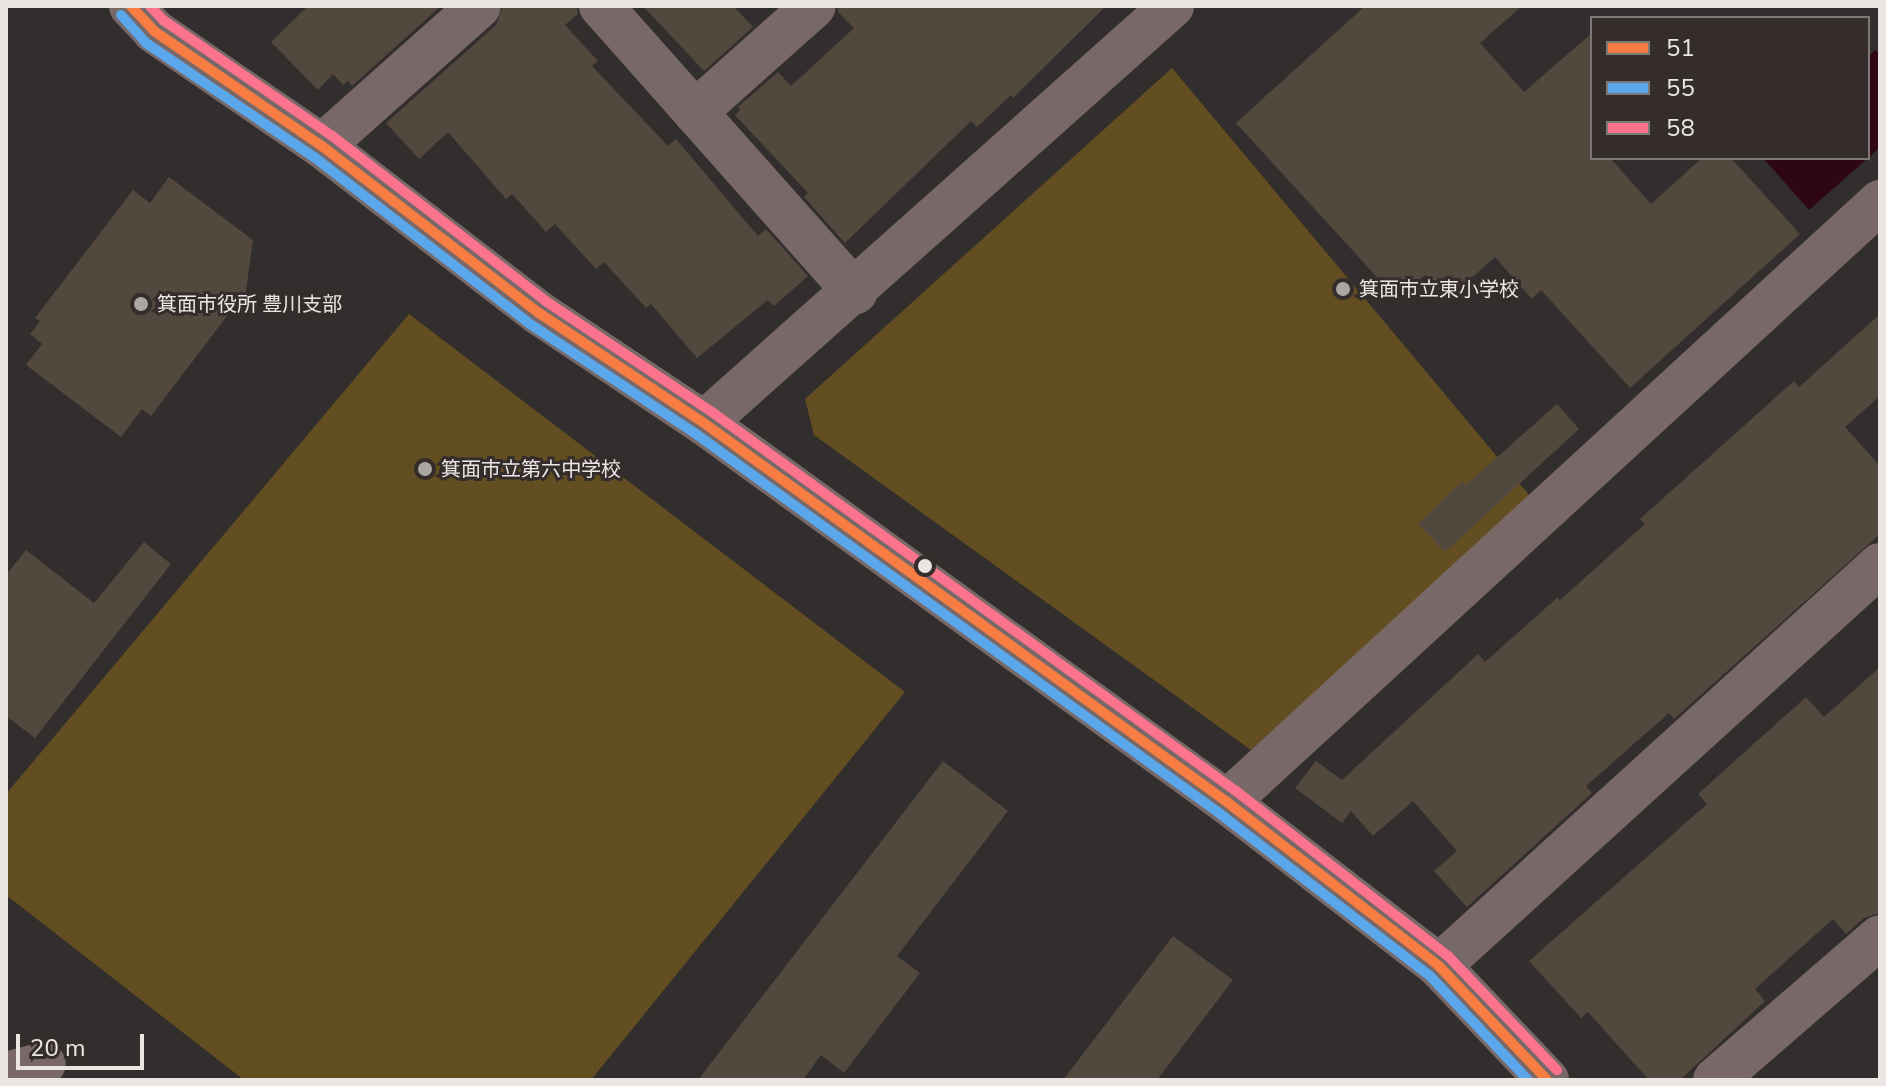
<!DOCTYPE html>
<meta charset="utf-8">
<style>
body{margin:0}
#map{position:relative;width:1886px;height:1086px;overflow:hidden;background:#322e2d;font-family:"Nunito Sans","Noto Sans JP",sans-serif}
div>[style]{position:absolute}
.green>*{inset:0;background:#624e21}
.water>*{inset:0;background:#2e0616}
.building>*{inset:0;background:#52483e}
.minor>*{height:44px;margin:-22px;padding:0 22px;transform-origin:22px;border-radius:22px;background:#786968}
.tertiary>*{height:44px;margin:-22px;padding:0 22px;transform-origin:22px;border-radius:22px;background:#786968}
.bus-1>*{height:10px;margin:-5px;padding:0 5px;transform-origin:5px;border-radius:5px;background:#f77d43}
.bus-2>*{height:10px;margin:-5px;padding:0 5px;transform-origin:5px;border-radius:5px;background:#5aa8eb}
.bus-3>*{height:10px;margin:-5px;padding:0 5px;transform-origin:5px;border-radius:5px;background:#fc738d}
.dots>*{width:22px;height:22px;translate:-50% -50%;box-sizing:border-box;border:4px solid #342d2b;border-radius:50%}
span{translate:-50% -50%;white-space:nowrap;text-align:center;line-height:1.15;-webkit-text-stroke:6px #342d2b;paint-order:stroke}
.poi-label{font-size:20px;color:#ebe6e4}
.left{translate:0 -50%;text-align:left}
.frame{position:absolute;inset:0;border:8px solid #ebe6e4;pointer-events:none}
.legend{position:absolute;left:1590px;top:16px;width:280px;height:144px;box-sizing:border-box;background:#342d2b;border:2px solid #7d7775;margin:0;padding:10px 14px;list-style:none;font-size:24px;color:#ebe6e4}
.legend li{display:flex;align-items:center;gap:16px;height:40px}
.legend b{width:40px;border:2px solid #7d7775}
.scale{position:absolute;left:16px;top:1034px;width:128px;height:36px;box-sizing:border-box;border:4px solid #ebe6e4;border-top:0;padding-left:10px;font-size:24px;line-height:28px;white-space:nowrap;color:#ebe6e4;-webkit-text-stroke:6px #342d2b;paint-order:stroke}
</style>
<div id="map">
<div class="green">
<i style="clip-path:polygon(1172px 68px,1530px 496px,1251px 750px,814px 435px,805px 399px)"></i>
<i style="clip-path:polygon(409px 314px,905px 692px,591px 1080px,244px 1080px,6px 895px,6px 794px)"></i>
</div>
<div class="water">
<i style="clip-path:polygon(1875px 50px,1880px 55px,1880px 147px,1868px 158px,1868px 57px)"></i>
<i style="clip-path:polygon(1763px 158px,1868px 158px,1809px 210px)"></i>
</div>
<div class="building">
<i style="clip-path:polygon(308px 6px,441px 6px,352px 86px,348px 81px,343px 85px,333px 74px,318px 90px,271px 42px)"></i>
<i style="clip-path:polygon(503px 6px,577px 6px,578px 14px,565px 25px,598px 61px,592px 66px,668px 146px,676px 139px,758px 236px,766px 229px,808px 276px,774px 306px,768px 300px,697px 358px,651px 304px,646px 308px,604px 262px,596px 269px,555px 224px,546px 232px,512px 194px,506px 199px,448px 132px,419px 159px,386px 123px,496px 25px)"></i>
<i style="clip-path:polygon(643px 6px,733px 6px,753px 27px,704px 71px)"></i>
<i style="clip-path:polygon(838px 6px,1106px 6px,1013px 98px,1011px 95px,977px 127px,971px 121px,845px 243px,804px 197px,808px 193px,735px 115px,740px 110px,738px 107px,778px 72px,791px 86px,854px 28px,838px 12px)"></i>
<i style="clip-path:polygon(1365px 6px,1522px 6px,1480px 43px,1524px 92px,1592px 33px,1592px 158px,1610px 158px,1651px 204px,1702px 158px,1731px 158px,1800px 234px,1630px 388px,1541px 290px,1532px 299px,1495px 257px,1448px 299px,1425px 275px,1398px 300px,1236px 123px)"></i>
<i style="clip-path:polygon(169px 177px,253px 240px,246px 291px,151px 416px,142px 409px,121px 437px,26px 365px,42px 344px,30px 334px,40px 321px,35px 318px,133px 190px,150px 203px)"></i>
<i style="clip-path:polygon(1880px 314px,1880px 396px,1845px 427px,1880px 466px,1880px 534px,1674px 719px,1669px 713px,1586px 786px,1592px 793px,1467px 907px,1434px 871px,1457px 851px,1413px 801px,1373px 836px,1351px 811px,1342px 823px,1295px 788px,1316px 761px,1342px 780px,1478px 654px,1485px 662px,1557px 598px,1560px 600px,1645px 524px,1640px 519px,1747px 423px,1794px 381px,1799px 387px)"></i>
<i style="clip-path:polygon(1557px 404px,1579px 429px,1445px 552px,1418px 524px,1462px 481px,1466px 485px)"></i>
<i style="clip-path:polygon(144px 542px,171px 564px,35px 738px,6px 716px,6px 575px,26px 550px,94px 603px)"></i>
<i style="clip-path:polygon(1880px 667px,1880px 913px,1864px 918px,1846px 934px,1833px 919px,1755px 989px,1765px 1001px,1680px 1080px,1649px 1080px,1588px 1012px,1581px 1018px,1529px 961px,1707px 804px,1698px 794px,1806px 697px,1824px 717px)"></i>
<i style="clip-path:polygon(943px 761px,1008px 811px,897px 956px,920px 973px,844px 1073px,821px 1055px,803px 1080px,698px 1080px)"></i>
<i style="clip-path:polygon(1173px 936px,1233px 980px,1157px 1080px,1063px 1080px)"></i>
</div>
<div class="minor">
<i style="left:601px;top:6px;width:383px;rotate:48.4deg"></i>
<i style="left:695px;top:112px;width:159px;rotate:-41.7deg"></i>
<i style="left:322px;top:146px;width:210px;rotate:-41.7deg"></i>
<i style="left:1227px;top:802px;width:887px;rotate:-42.58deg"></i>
<i style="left:1439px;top:966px;width:596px;rotate:-42.28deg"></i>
<i style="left:6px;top:1074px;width:39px;rotate:-15deg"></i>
<i style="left:1715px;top:1080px;width:218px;rotate:-40.9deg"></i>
</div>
<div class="tertiary">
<i style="left:131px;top:6px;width:34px;rotate:47deg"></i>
<i style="left:154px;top:31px;width:204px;rotate:34.4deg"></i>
<i style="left:322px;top:146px;width:274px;rotate:37.6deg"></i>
<i style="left:539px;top:313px;width:198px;rotate:33.7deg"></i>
<i style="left:704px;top:423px;width:646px;rotate:35.93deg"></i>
<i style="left:1227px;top:802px;width:268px;rotate:37.7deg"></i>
<i style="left:1439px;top:966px;width:157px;rotate:46.5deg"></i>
<i style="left:704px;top:423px;width:627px;rotate:-41.7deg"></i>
</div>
<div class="bus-1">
<i style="left:131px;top:6px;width:34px;rotate:47deg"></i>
<i style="left:154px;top:31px;width:204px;rotate:34.4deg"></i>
<i style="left:322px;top:146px;width:274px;rotate:37.6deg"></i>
<i style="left:539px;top:313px;width:198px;rotate:33.7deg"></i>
<i style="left:704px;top:423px;width:646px;rotate:35.93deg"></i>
<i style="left:1227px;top:802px;width:268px;rotate:37.7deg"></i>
<i style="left:1439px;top:966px;width:157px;rotate:46.5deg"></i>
</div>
<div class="bus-2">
<i style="left:121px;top:15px;width:38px;rotate:48deg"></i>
<i style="left:146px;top:43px;width:203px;rotate:34.2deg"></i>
<i style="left:314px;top:157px;width:273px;rotate:37.7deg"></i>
<i style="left:530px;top:324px;width:199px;rotate:33.5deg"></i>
<i style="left:696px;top:434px;width:646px;rotate:35.93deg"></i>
<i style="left:1219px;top:813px;width:267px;rotate:37.7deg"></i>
<i style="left:1430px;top:976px;width:143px;rotate:46.7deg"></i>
</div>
<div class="bus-3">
<i style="left:150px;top:6px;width:19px;rotate:47deg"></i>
<i style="left:163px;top:20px;width:204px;rotate:34.4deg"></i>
<i style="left:331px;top:135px;width:273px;rotate:37.7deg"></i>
<i style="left:547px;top:302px;width:198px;rotate:33.7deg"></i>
<i style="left:712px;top:412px;width:647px;rotate:35.88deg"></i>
<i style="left:1236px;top:791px;width:269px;rotate:37.9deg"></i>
<i style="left:1448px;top:956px;width:158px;rotate:46.3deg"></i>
</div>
<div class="dots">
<i style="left:1343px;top:289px;background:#aaa6a4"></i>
<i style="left:141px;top:304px;background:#aaa6a4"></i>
<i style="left:425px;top:469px;background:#aaa6a4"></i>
<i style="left:925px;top:566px;background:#ebe6e4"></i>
</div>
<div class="poi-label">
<span class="left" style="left:1359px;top:289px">箕面市立東小学校</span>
<span class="left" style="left:157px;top:304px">箕面市役所 豊川支部</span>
<span class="left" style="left:441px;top:469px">箕面市立第六中学校</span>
</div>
<div class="frame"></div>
<ul class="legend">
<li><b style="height:10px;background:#f77d43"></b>51</li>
<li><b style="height:10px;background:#5aa8eb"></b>55</li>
<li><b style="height:10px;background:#fc738d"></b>58</li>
</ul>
<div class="scale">20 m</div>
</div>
